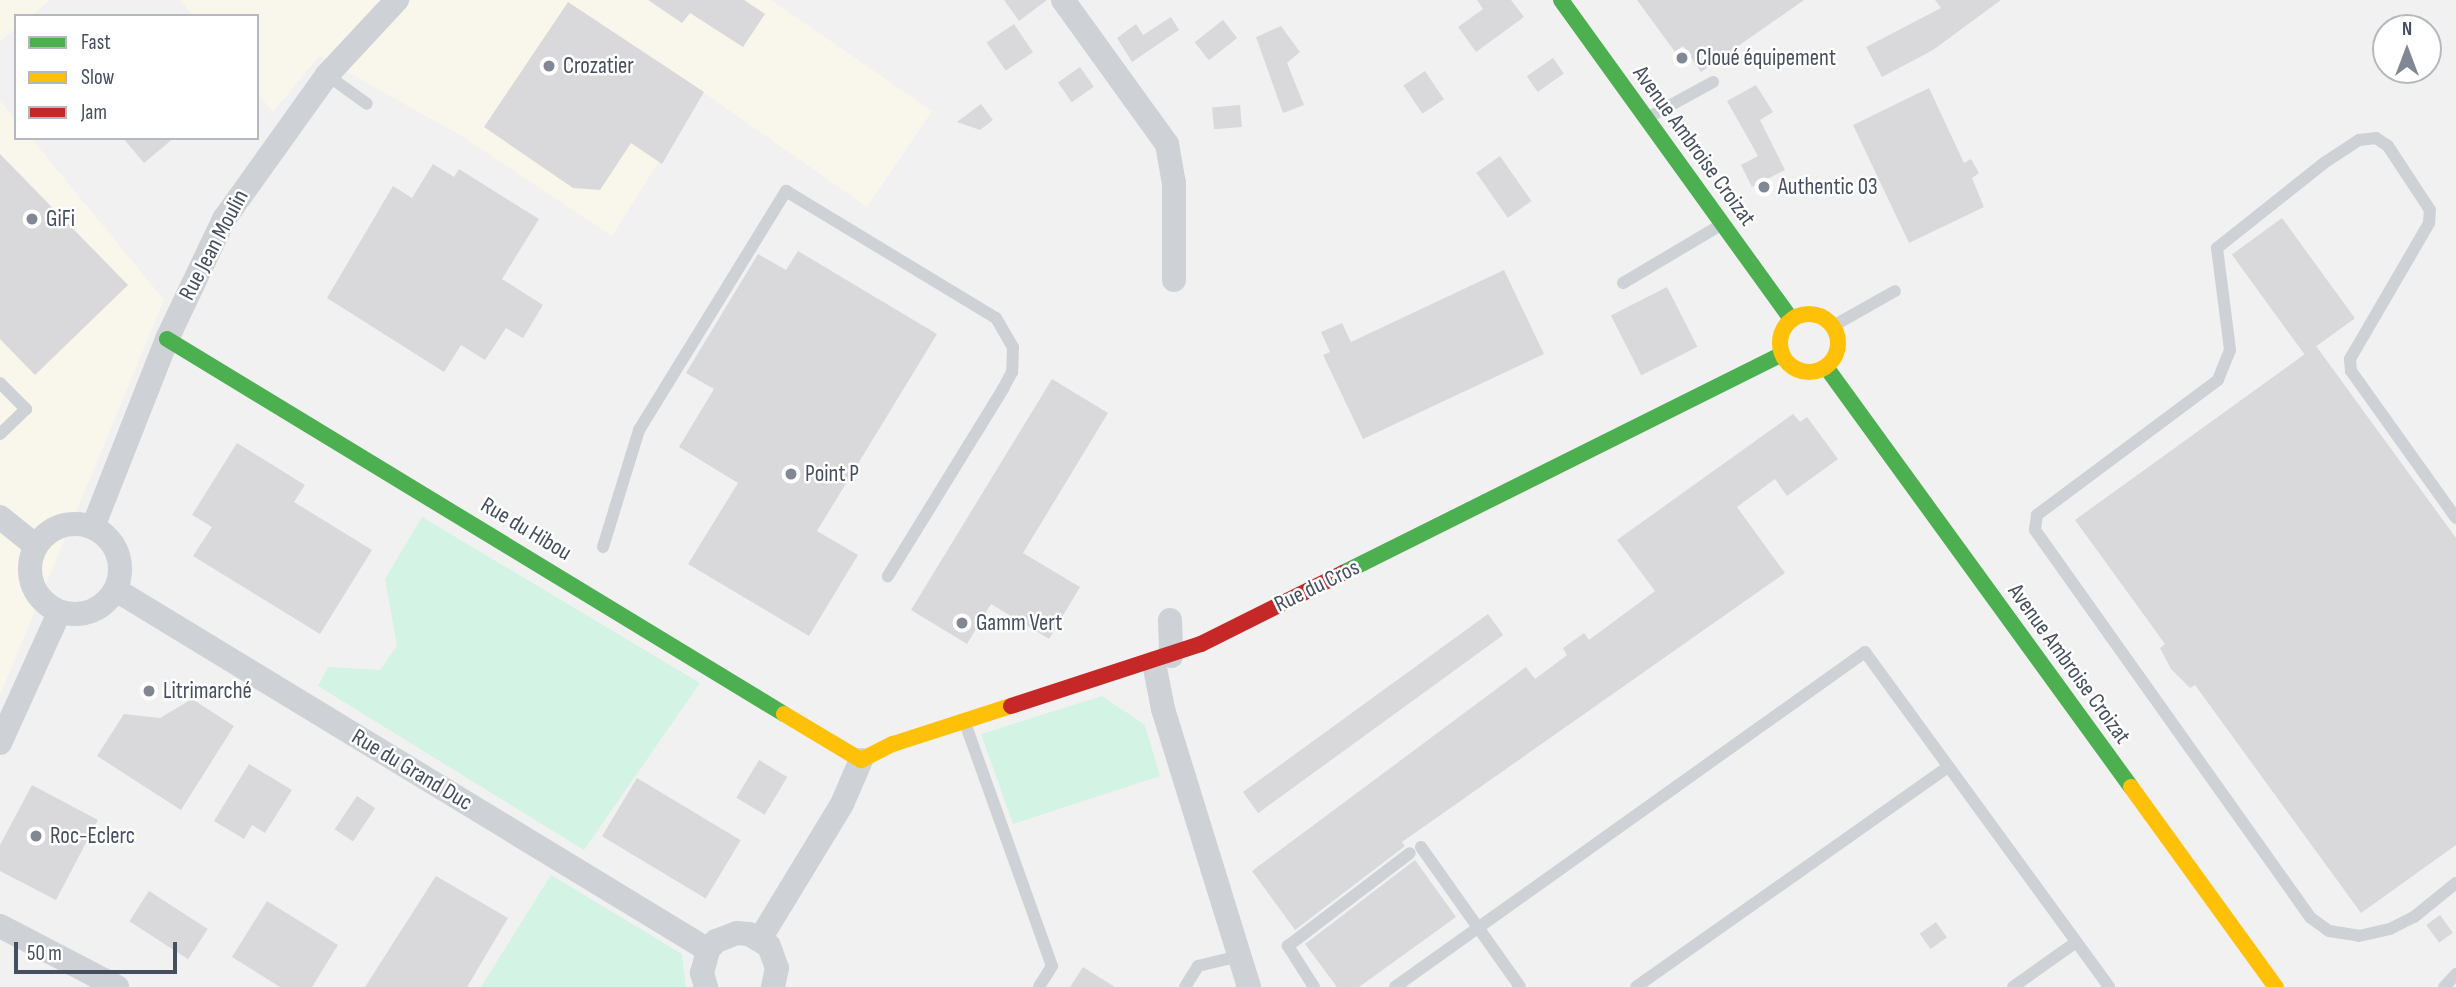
<!DOCTYPE html>
<meta charset="utf-8">
<style>
body{margin:0}
#map{position:relative;width:2456px;height:987px;overflow:hidden;background:#f2f1f1;font-family:"Sofia Sans Condensed",sans-serif}
div>[style]{position:absolute}
.commercial>*{inset:0;background:#f9f6ec}
.green>*{inset:0;background:#d3f3e4}
.building>*{inset:0;background:#d9d9db;transform-origin:0 0}
.lane>*{height:12px;margin:-6px;padding:0 6px;transform-origin:6px;border-radius:6px;background:#ced1d5}
.street>*{height:24px;margin:-12px;padding:0 12px;transform-origin:12px;border-radius:12px;background:#ced1d5}
.street>.ring{margin:-12px;padding:0;box-sizing:content-box;background:none;border:24px solid #ced1d5;border-radius:50%}
.fast>*{height:16px;margin:-8px;padding:0 8px;transform-origin:8px;border-radius:8px;background:#4caf50}
.slow>*{height:16px;margin:-8px;padding:0 8px;transform-origin:8px;border-radius:8px;background:#ffc107}
.slow>.ring{margin:-8px;padding:0;box-sizing:content-box;background:none;border:16px solid #ffc107;border-radius:50%}
.jam>*{height:16px;margin:-8px;padding:0 8px;transform-origin:8px;border-radius:8px;background:#c62828}
.dots>*{width:19px;height:19px;translate:-50% -50%;box-sizing:border-box;border:4px solid #fff;border-radius:50%}
span{translate:-50% -50%;white-space:nowrap;text-align:center;line-height:1.15;-webkit-text-stroke:5px #fff;paint-order:stroke}
.poi-label{font-size:23px;color:#454f60}
.left{translate:0 -50%;text-align:left}
.street-label{font-size:23px;color:#454f60}
.legend{position:absolute;left:14px;top:14px;width:245px;height:126px;box-sizing:border-box;background:#fff;border:2px solid #b5b9bf;margin:0;padding:9px 12px;list-style:none;font-size:21px;color:#454f60}
.legend li{display:flex;align-items:center;gap:14px;height:35px}
.legend b{width:35px;border:2px solid #b5b9bf}
.north{position:absolute;left:2372px;top:14px;width:70px;height:70px;box-sizing:border-box;background:#fff;border:2px solid #b5b9bf;border-radius:50%;rotate:0deg;font-size:19px;font-weight:700;line-height:28px;text-align:center;color:#454f60}
.north::after{content:'';display:block;margin:auto;width:24px;height:32px;background:#828893;clip-path:polygon(50% 0,100% 100%,50% 72%,0 100%)}
.scale{position:absolute;left:14px;top:942px;width:163px;height:32px;box-sizing:border-box;border:4px solid #454f60;border-top:0;padding-left:9px;font-size:21px;line-height:24px;white-space:nowrap;color:#454f60;-webkit-text-stroke:5px #fff;paint-order:stroke}
</style>
<div id="map">
<div class="commercial">
<i style="clip-path:polygon(0 0,50px 0,31px 16px,16px 16px,16px 28px,0 41px)"></i>
<i style="clip-path:polygon(180px 0,771px 0,932px 111px,867px 207px,703px 92px,612px 236px,460px 135px,319px 56px,273px 112px,257px 93px,257px 16px,193px 16px)"></i>
<i style="clip-path:polygon(0 101px,16px 120px,16px 138px,31px 138px,164px 300px,0 695px)"></i>
</div>
<div class="green">
<i style="clip-path:polygon(422px 517px,700px 683px,584px 850px,318px 686px,328px 667px,380px 670px,397px 646px,385px 579px)"></i>
<i style="clip-path:polygon(1102px 696px,1145px 725px,1160px 776px,1013px 824px,981px 734px)"></i>
<i style="clip-path:polygon(551px 875px,682px 954px,686px 987px,481px 987px)"></i>
</div>
<div class="building">
<i style="clip-path:polygon(648px 0,744px 0,765px 14px,743px 47px,690px 13px,682px 23px)"></i>
<i style="clip-path:polygon(1004px 0,1047px 0,1019px 21px)"></i>
<i style="clip-path:polygon(1477px 0,1511px 0,1524px 17px,1476px 52px,1458px 27px,1483px 9px)"></i>
<i style="clip-path:polygon(1637px 0,1804px 0,1701px 72px,1683px 46px,1675px 52px)"></i>
<i style="clip-path:polygon(1935px 0,2001px 0,1933px 50px,1882px 77px,1866px 47px,1941px 8px)"></i>
<i style="clip-path:polygon(568px 2px,704px 92px,662px 164px,631px 143px,600px 190px,573px 188px,484px 127px)"></i>
<i style="clip-path:polygon(1171px 17px,1179px 30px,1132px 62px,1117px 38px,1136px 24px,1143px 35px)"></i>
<i style="left:1223px;top:20px;width:23px;height:36px;rotate:52deg"></i>
<i style="left:1014px;top:24px;width:34px;height:33px;rotate:56deg"></i>
<i style="clip-path:polygon(1281px 26px,1300px 52px,1287px 63px,1304px 105px,1283px 113px,1256px 37px)"></i>
<i style="left:1553px;top:58px;width:19px;height:32px;rotate:55deg"></i>
<i style="left:1080px;top:67px;width:24px;height:27px;rotate:55deg"></i>
<i style="left:1425px;top:71px;width:34px;height:26px;rotate:56deg"></i>
<i style="clip-path:polygon(1756px 85px,1773px 112px,1760px 120px,1785px 170px,1752px 187px,1741px 165px,1758px 156px,1727px 101px)"></i>
<i style="clip-path:polygon(1929px 88px,1964px 163px,1971px 159px,1979px 173px,1972px 178px,1984px 207px,1909px 243px,1853px 125px)"></i>
<i style="clip-path:polygon(981px 104px,993px 120px,980px 130px,957px 122px)"></i>
<i style="left:1240px;top:105px;width:22px;height:28px;rotate:85deg"></i>
<i style="clip-path:polygon(123px 138px,174px 138px,144px 163px)"></i>
<i style="clip-path:polygon(0 154px,128px 285px,35px 375px,0 339px)"></i>
<i style="left:1500px;top:156px;width:55px;height:29px;rotate:55deg"></i>
<i style="clip-path:polygon(433px 164px,454px 177px,459px 169px,539px 219px,502px 279px,543px 305px,523px 338px,506px 328px,485px 360px,461px 345px,444px 372px,327px 298px,393px 186px,412px 198px)"></i>
<i style="left:2282px;top:218px;width:124px;height:62px;rotate:54deg"></i>
<i style="clip-path:polygon(798px 251px,937px 334px,817px 531px,858px 555px,809px 636px,688px 564px,738px 483px,679px 447px,714px 389px,686px 373px,758px 254px,786px 270px)"></i>
<i style="clip-path:polygon(1504px 270px,1544px 354px,1363px 439px,1323px 355px,1330px 352px,1321px 332px,1342px 323px,1351px 342px)"></i>
<i style="left:1667px;top:287px;width:67px;height:63px;rotate:63deg"></i>
<i style="clip-path:polygon(2316px 346px,2456px 538px,2456px 845px,2361px 913px,2195px 685px,2190px 688px,2171px 669px,2160px 648px,2165px 644px,2075px 520px)"></i>
<i style="clip-path:polygon(1052px 379px,1108px 413px,1023px 553px,1080px 587px,1049px 639px,991px 604px,967px 644px,911px 610px)"></i>
<i style="clip-path:polygon(1793px 414px,1800px 422px,1807px 417px,1838px 459px,1787px 496px,1775px 479px,1737px 507px,1785px 573px,1402px 842px,1405px 846px,1295px 930px,1252px 871px,1526px 667px,1535px 679px,1567px 655px,1563px 648px,1584px 633px,1589px 640px,1655px 591px,1617px 540px)"></i>
<i style="clip-path:polygon(237px 443px,305px 485px,294px 502px,372px 550px,320px 634px,193px 556px,212px 527px,192px 515px)"></i>
<i style="left:1488px;top:614px;width:26px;height:303px;rotate:54deg"></i>
<i style="clip-path:polygon(192px 699px,234px 726px,181px 810px,97px 756px,124px 714px,160px 718px)"></i>
<i style="left:759px;top:760px;width:33px;height:44px;rotate:31deg"></i>
<i style="clip-path:polygon(249px 764px,292px 790px,265px 833px,252px 825px,244px 839px,214px 821px)"></i>
<i style="left:637px;top:778px;width:121px;height:68px;rotate:31deg"></i>
<i style="clip-path:polygon(32px 785px,98px 820px,56px 900px,0 871px,0 845px)"></i>
<i style="left:357px;top:796px;width:22px;height:40px;rotate:34deg"></i>
<i style="clip-path:polygon(1415px 860px,1456px 917px,1359px 987px,1337px 987px,1305px 944px)"></i>
<i style="clip-path:polygon(436px 876px,508px 918px,467px 987px,365px 987px)"></i>
<i style="left:149px;top:891px;width:70px;height:36px;rotate:33deg"></i>
<i style="clip-path:polygon(267px 901px,338px 945px,312px 987px,280px 987px,232px 957px)"></i>
<i style="left:2440px;top:915px;width:22px;height:17px;rotate:54deg"></i>
<i style="left:1936px;top:922px;width:19px;height:20px;rotate:55deg"></i>
<i style="clip-path:polygon(1083px 967px,1115px 987px,1070px 987px)"></i>
</div>
<div class="lane">
<i style="left:327px;top:75px;width:49px;rotate:35.9deg"></i>
<i style="left:1649px;top:117px;width:73px;rotate:-28.7deg"></i>
<i style="left:1623px;top:283px;width:112px;rotate:-30.7deg"></i>
<i style="left:1833px;top:326px;width:71px;rotate:-29.4deg"></i>
<i style="left:0;top:383px;width:37px;rotate:45deg"></i>
<i style="left:26px;top:409px;width:36px;rotate:136deg"></i>
<i style="left:2456px;top:518px;width:181px;rotate:-125.5deg"></i>
<i style="left:2351px;top:371px;width:12px;rotate:-95deg"></i>
<i style="left:2350px;top:359px;width:157px;rotate:-59.8deg"></i>
<i style="left:2429px;top:223px;width:13px;rotate:-86deg"></i>
<i style="left:2430px;top:210px;width:77px;rotate:-123.3deg"></i>
<i style="left:2388px;top:146px;width:14px;rotate:-146deg"></i>
<i style="left:2376px;top:138px;width:17px;rotate:173deg"></i>
<i style="left:2359px;top:140px;width:42px;rotate:146.7deg"></i>
<i style="left:2324px;top:163px;width:137px;rotate:141.5deg"></i>
<i style="left:2217px;top:248px;width:103px;rotate:82.7deg"></i>
<i style="left:2230px;top:350px;width:32px;rotate:112deg"></i>
<i style="left:2218px;top:380px;width:226px;rotate:143.3deg"></i>
<i style="left:2037px;top:515px;width:15px;rotate:98deg"></i>
<i style="left:2035px;top:530px;width:476px;rotate:54.6deg"></i>
<i style="left:2311px;top:918px;width:22px;rotate:36deg"></i>
<i style="left:2329px;top:931px;width:30px;rotate:9deg"></i>
<i style="left:2359px;top:936px;width:32px;rotate:-13deg"></i>
<i style="left:2390px;top:929px;width:27px;rotate:-27deg"></i>
<i style="left:2414px;top:917px;width:54px;rotate:-39deg"></i>
<i style="left:603px;top:547px;width:122px;rotate:-72.9deg"></i>
<i style="left:639px;top:430px;width:281px;rotate:-58.4deg"></i>
<i style="left:786px;top:191px;width:245px;rotate:31.2deg"></i>
<i style="left:996px;top:318px;width:34px;rotate:60deg"></i>
<i style="left:1013px;top:347px;width:25px;rotate:92deg"></i>
<i style="left:1012px;top:372px;width:19px;rotate:118deg"></i>
<i style="left:1003px;top:389px;width:220px;rotate:121.6deg"></i>
<i style="left:965px;top:723px;width:258px;rotate:70.3deg"></i>
<i style="left:1052px;top:966px;width:25px;rotate:122deg"></i>
<i style="left:1421px;top:847px;width:171px;rotate:54.7deg"></i>
<i style="left:1185px;top:987px;width:25px;rotate:-58deg"></i>
<i style="left:1198px;top:966px;width:42px;rotate:-13.7deg"></i>
<i style="left:1314px;top:987px;width:49px;rotate:-122.4deg"></i>
<i style="left:1288px;top:946px;width:153px;rotate:-37.3deg"></i>
<i style="left:1395px;top:987px;width:577px;rotate:-35.48deg"></i>
<i style="left:1865px;top:652px;width:414px;rotate:53.9deg"></i>
<i style="left:1636px;top:987px;width:382px;rotate:-35.2deg"></i>
<i style="left:2013px;top:987px;width:77px;rotate:-35.5deg"></i>
<i style="left:2444px;top:987px;width:18px;rotate:-47deg"></i>
</div>
<div class="street">
<i style="left:1063px;top:0;width:178px;rotate:54.2deg"></i>
<i style="left:1167px;top:144px;width:40px;rotate:80deg"></i>
<i style="left:1174px;top:183px;width:97px;rotate:90deg"></i>
<i style="left:0;top:517px;width:46px;rotate:38.9deg"></i>
<i class="ring" style="left:30px;top:524px;width:66px;height:66px"></i>
<i style="left:93px;top:527px;width:202px;rotate:-68.5deg"></i>
<i style="left:167px;top:339px;width:133px;rotate:-64.6deg"></i>
<i style="left:224px;top:219px;width:177px;rotate:-54.4deg"></i>
<i style="left:327px;top:75px;width:103px;rotate:-47deg"></i>
<i style="left:116px;top:590px;width:693px;rotate:31.3deg"></i>
<i style="left:1170px;top:620px;width:36px;rotate:88deg"></i>
<i style="left:1154px;top:663px;width:47px;rotate:78.9deg"></i>
<i style="left:1163px;top:709px;width:291px;rotate:72.8deg"></i>
<i style="left:0;top:743px;width:143px;rotate:-65.6deg"></i>
<i style="left:0;top:926px;width:132px;rotate:27.5deg"></i>
<i style="left:760px;top:939px;width:158px;rotate:-58.7deg"></i>
<i style="left:842px;top:804px;width:48px;rotate:-66.6deg"></i>
<i style="left:706px;top:987px;width:15px;rotate:-106deg"></i>
<i style="left:702px;top:973px;width:24px;rotate:-75deg"></i>
<i style="left:708px;top:950px;width:12px;rotate:-48deg"></i>
<i style="left:716px;top:941px;width:22px;rotate:-21deg"></i>
<i style="left:737px;top:933px;width:12px;rotate:5deg"></i>
<i style="left:749px;top:934px;width:23px;rotate:31deg"></i>
<i style="left:769px;top:946px;width:23px;rotate:70deg"></i>
<i style="left:777px;top:968px;width:19px;rotate:102deg"></i>
</div>
<div class="fast">
<i style="left:1561px;top:0;width:393px;rotate:54.2deg"></i>
<i style="left:167px;top:339px;width:722px;rotate:31.29deg"></i>
<i style="left:1826px;top:367px;width:519px;rotate:54.01deg"></i>
<i style="left:1343px;top:573px;width:489px;rotate:-26.5deg"></i>
</div>
<div class="slow">
<i class="ring" style="left:1780px;top:314px;width:42px;height:42px"></i>
<i style="left:784px;top:714px;width:90px;rotate:30.9deg"></i>
<i style="left:861px;top:760px;width:36px;rotate:-27deg"></i>
<i style="left:893px;top:744px;width:124px;rotate:-17.9deg"></i>
<i style="left:2131px;top:787px;width:247px;rotate:54.1deg"></i>
</div>
<div class="jam">
<i style="left:1011px;top:706px;width:200px;rotate:-18.1deg"></i>
<i style="left:1201px;top:644px;width:159px;rotate:-26.6deg"></i>
</div>
<div class="dots">
<i style="left:1682px;top:58px;background:#828893"></i>
<i style="left:549px;top:66px;background:#828893"></i>
<i style="left:1764px;top:187px;background:#828893"></i>
<i style="left:32px;top:219px;background:#828893"></i>
<i style="left:791px;top:474px;background:#828893"></i>
<i style="left:962px;top:623px;background:#828893"></i>
<i style="left:149px;top:691px;background:#828893"></i>
<i style="left:36px;top:836px;background:#828893"></i>
</div>
<div class="poi-label">
<span class="left" style="left:1696px;top:58px">Cloué équipement</span>
<span class="left" style="left:563px;top:66px">Crozatier</span>
<span class="left" style="left:1778px;top:187px">Authentic 03</span>
<span class="left" style="left:46px;top:219px">GiFi</span>
<span class="left" style="left:805px;top:474px">Point P</span>
<span class="left" style="left:976px;top:623px">Gamm Vert</span>
<span class="left" style="left:163px;top:691px">Litrimarché</span>
<span class="left" style="left:50px;top:836px">Roc-Eclerc</span>
</div>
<div class="street-label">
<span style="left:1694px;top:146px;rotate:54deg">Avenue Ambroise Croizat</span>
<span style="left:214px;top:245px;rotate:-62deg">Rue Jean Moulin</span>
<span style="left:526px;top:529px;rotate:31deg">Rue du Hibou</span>
<span style="left:1317px;top:586px;rotate:-26deg">Rue du Cros</span>
<span style="left:2069px;top:664px;rotate:54deg">Avenue Ambroise Croizat</span>
<span style="left:412px;top:770px;rotate:31deg">Rue du Grand Duc</span>
</div>
<ul class="legend">
<li><b style="height:9px;background:#4caf50"></b>Fast</li>
<li><b style="height:9px;background:#ffc107"></b>Slow</li>
<li><b style="height:9px;background:#c62828"></b>Jam</li>
</ul>
<div class="north">N</div>
<div class="scale">50 m</div>
</div>
